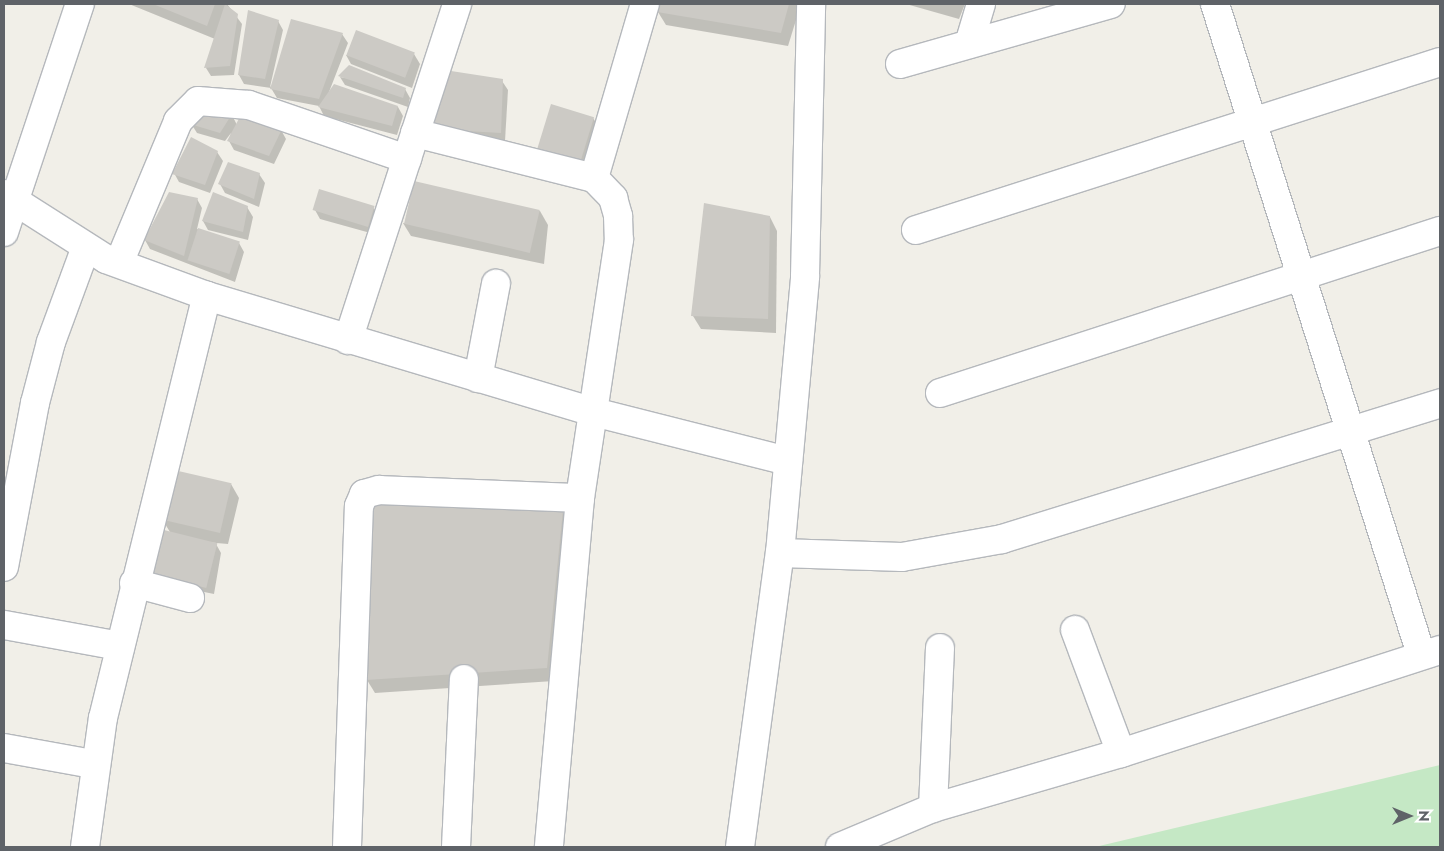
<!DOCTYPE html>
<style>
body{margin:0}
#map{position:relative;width:1444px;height:851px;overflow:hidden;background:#f1efe8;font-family:Jost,sans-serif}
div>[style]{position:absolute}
.green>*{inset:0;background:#c5e8c5}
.shadow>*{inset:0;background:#0003}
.building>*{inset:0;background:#cccac5;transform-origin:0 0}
.roads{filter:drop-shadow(1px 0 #b5b8bc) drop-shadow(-1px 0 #b5b8bc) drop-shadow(0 1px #b5b8bc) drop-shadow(0 -1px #b5b8bc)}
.street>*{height:28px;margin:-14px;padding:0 14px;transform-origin:14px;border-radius:14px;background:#fff}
.secondary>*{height:28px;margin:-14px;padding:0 14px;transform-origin:14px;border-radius:14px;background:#fff}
span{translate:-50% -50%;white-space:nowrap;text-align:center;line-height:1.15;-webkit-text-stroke:4px #fff;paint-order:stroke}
.frame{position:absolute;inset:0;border:5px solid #5f6368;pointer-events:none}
.north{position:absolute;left:1384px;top:791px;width:50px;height:50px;-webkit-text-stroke:4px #fff;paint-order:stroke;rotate:90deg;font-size:14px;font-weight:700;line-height:20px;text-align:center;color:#5f6368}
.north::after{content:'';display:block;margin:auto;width:18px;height:22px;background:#5f6368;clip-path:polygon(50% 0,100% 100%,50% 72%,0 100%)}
</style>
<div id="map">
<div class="green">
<i style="clip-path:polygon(1440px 765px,1440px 847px,1095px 847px)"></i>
</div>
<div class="shadow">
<i style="clip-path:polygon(129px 4px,227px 4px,242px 24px,234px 75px,211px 76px,206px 68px,215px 39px)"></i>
<i style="clip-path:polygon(661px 4px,801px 4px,788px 46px,666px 25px,658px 12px)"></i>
<i style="clip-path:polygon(906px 4px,965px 4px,959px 19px)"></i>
<i style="clip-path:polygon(278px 21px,283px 30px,270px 87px,342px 34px,348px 43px,329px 92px,398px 107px,403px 116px,397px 135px,324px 116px,319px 106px,277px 98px,271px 88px,244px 84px,239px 75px)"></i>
<i style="clip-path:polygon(414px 54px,420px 64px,412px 88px,351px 64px,346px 55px)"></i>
<i style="clip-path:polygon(340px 77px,405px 89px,410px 98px,408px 107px,345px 85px)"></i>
<i style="clip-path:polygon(502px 81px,508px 90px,505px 141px,436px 137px)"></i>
<i style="clip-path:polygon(232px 115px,237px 125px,281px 130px,286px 139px,274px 164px,234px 150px,229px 141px,231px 133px,225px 141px,197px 133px,192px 125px)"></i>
<i style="clip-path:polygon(593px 118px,599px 127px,590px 170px,546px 160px)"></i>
<i style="clip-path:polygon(217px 152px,223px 161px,210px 193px,179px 182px,174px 173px)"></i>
<i style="clip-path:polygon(259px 174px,265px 183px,259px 207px,225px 193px,220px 184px)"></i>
<i style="clip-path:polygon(170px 193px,197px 199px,202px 208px,197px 229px,239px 243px,244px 252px,235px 282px,150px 249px,145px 240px)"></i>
<i style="clip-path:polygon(247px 207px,253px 217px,248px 240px,208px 230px,203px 221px)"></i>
<i style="clip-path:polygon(373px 207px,378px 217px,374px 234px,320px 219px,315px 210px)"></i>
<i style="clip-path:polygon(540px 211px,548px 225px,544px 264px,411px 236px,403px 223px)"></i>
<i style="clip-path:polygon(770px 217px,777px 231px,776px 333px,701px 329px,693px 316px)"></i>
<i style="clip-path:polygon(231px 484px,239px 498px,228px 544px,205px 542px,216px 544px,221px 553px,214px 594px,160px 583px,170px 532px,162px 519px)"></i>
<i style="clip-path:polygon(374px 505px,562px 511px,570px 524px,554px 681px,375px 693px,367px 680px)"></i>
</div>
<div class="building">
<i style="clip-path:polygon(153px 4px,215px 4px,207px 26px)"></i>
<i style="clip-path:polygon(225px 4px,238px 14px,230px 66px,204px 68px)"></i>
<i style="clip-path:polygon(660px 4px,789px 4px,781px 33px,657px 12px)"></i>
<i style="clip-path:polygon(248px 10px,279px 20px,265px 79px,238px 75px)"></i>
<i style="clip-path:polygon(291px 19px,343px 33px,319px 99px,270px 89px)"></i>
<i style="left:356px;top:30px;width:63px;height:27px;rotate:21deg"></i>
<i style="clip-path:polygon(349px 65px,406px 88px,403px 98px,338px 76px)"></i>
<i style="clip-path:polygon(451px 71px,503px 79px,501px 133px,430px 129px)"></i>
<i style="clip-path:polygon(334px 84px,398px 106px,392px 126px,318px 107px)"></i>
<i style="left:551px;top:104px;width:45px;height:49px;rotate:17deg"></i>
<i style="clip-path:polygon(206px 109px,232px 114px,220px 133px,190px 124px)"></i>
<i style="clip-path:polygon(242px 113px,282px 129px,269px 156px,227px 141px)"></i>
<i style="clip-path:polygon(191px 137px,218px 151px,205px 185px,172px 174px)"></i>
<i style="clip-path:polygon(228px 162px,260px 173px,254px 199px,218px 184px)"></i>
<i style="left:414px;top:181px;width:129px;height:44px;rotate:13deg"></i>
<i style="left:319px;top:189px;width:58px;height:22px;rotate:17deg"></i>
<i style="clip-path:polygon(169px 192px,198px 198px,184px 256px,144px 240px)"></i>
<i style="clip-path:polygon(213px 192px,248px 206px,243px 232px,202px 221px)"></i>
<i style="clip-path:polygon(704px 203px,770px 216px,768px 319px,691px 316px)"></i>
<i style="left:198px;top:228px;width:44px;height:34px;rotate:18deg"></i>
<i style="left:174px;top:470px;width:59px;height:51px;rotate:13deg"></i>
<i style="clip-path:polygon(373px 503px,563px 510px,547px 668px,366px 680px)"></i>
<i style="left:164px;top:530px;width:55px;height:46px;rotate:14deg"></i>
</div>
<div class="roads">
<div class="street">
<i style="left:1215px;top:4px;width:682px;rotate:72.42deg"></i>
<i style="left:969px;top:44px;width:42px;rotate:-73.3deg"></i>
<i style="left:900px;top:64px;width:219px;rotate:-15.9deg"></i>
<i style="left:415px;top:133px;width:185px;rotate:14.1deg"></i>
<i style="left:594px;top:178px;width:28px;rotate:46deg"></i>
<i style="left:613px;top:198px;width:19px;rotate:74deg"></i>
<i style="left:618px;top:216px;width:24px;rotate:88deg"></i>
<i style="left:619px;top:240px;width:261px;rotate:98.6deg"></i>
<i style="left:580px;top:498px;width:350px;rotate:95.1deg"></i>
<i style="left:594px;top:178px;width:181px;rotate:-73.7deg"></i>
<i style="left:4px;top:194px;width:121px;rotate:32.5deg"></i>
<i style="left:106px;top:259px;width:108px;rotate:20.1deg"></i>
<i style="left:207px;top:296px;width:400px;rotate:16.7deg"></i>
<i style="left:590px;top:411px;width:204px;rotate:14.2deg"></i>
<i style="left:916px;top:230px;width:550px;rotate:-17.78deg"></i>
<i style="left:4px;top:232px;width:240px;rotate:-71.6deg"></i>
<i style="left:119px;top:263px;width:154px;rotate:-67.4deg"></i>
<i style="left:178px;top:121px;width:28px;rotate:-45deg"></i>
<i style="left:198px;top:101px;width:51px;rotate:4.5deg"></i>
<i style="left:249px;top:105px;width:167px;rotate:18.9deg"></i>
<i style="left:348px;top:340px;width:353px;rotate:-72deg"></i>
<i style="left:940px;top:393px;width:526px;rotate:-17.95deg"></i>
<i style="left:780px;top:553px;width:122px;rotate:1.9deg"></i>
<i style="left:902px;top:557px;width:102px;rotate:-10.2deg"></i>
<i style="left:1002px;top:539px;width:459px;rotate:-17.2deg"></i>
<i style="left:4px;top:567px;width:167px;rotate:-79.3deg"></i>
<i style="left:35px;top:403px;width:63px;rotate:-75.3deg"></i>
<i style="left:51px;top:342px;width:93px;rotate:-69.8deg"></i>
<i style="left:4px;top:625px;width:118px;rotate:10.3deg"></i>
<i style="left:1075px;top:630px;width:131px;rotate:69.5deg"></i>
<i style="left:4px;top:748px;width:90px;rotate:10.2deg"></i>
<i style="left:933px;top:808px;width:160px;rotate:-87.5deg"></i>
<i style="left:85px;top:847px;width:130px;rotate:-82.1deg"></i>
<i style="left:103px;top:718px;width:435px;rotate:-76.2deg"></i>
<i style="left:347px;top:847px;width:341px;rotate:-88deg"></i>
<i style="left:359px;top:506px;width:13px;rotate:-67deg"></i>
<i style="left:364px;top:494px;width:16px;rotate:-15deg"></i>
<i style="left:379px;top:490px;width:201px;rotate:2.3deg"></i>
<i style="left:456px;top:847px;width:168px;rotate:-87.3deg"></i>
</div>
<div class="secondary">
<i style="left:478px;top:378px;width:96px;rotate:-79.2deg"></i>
<i style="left:134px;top:583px;width:58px;rotate:15deg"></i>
<i style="left:740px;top:847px;width:297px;rotate:-82.3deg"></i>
<i style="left:780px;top:553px;width:278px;rotate:-84.8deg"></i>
<i style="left:805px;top:276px;width:272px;rotate:-88.7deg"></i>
<i style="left:840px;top:847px;width:101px;rotate:-22.8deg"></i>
<i style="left:933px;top:808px;width:196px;rotate:-16.3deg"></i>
<i style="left:1121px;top:753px;width:335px;rotate:-17.9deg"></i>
</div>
</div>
<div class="frame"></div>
<div class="north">N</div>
</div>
